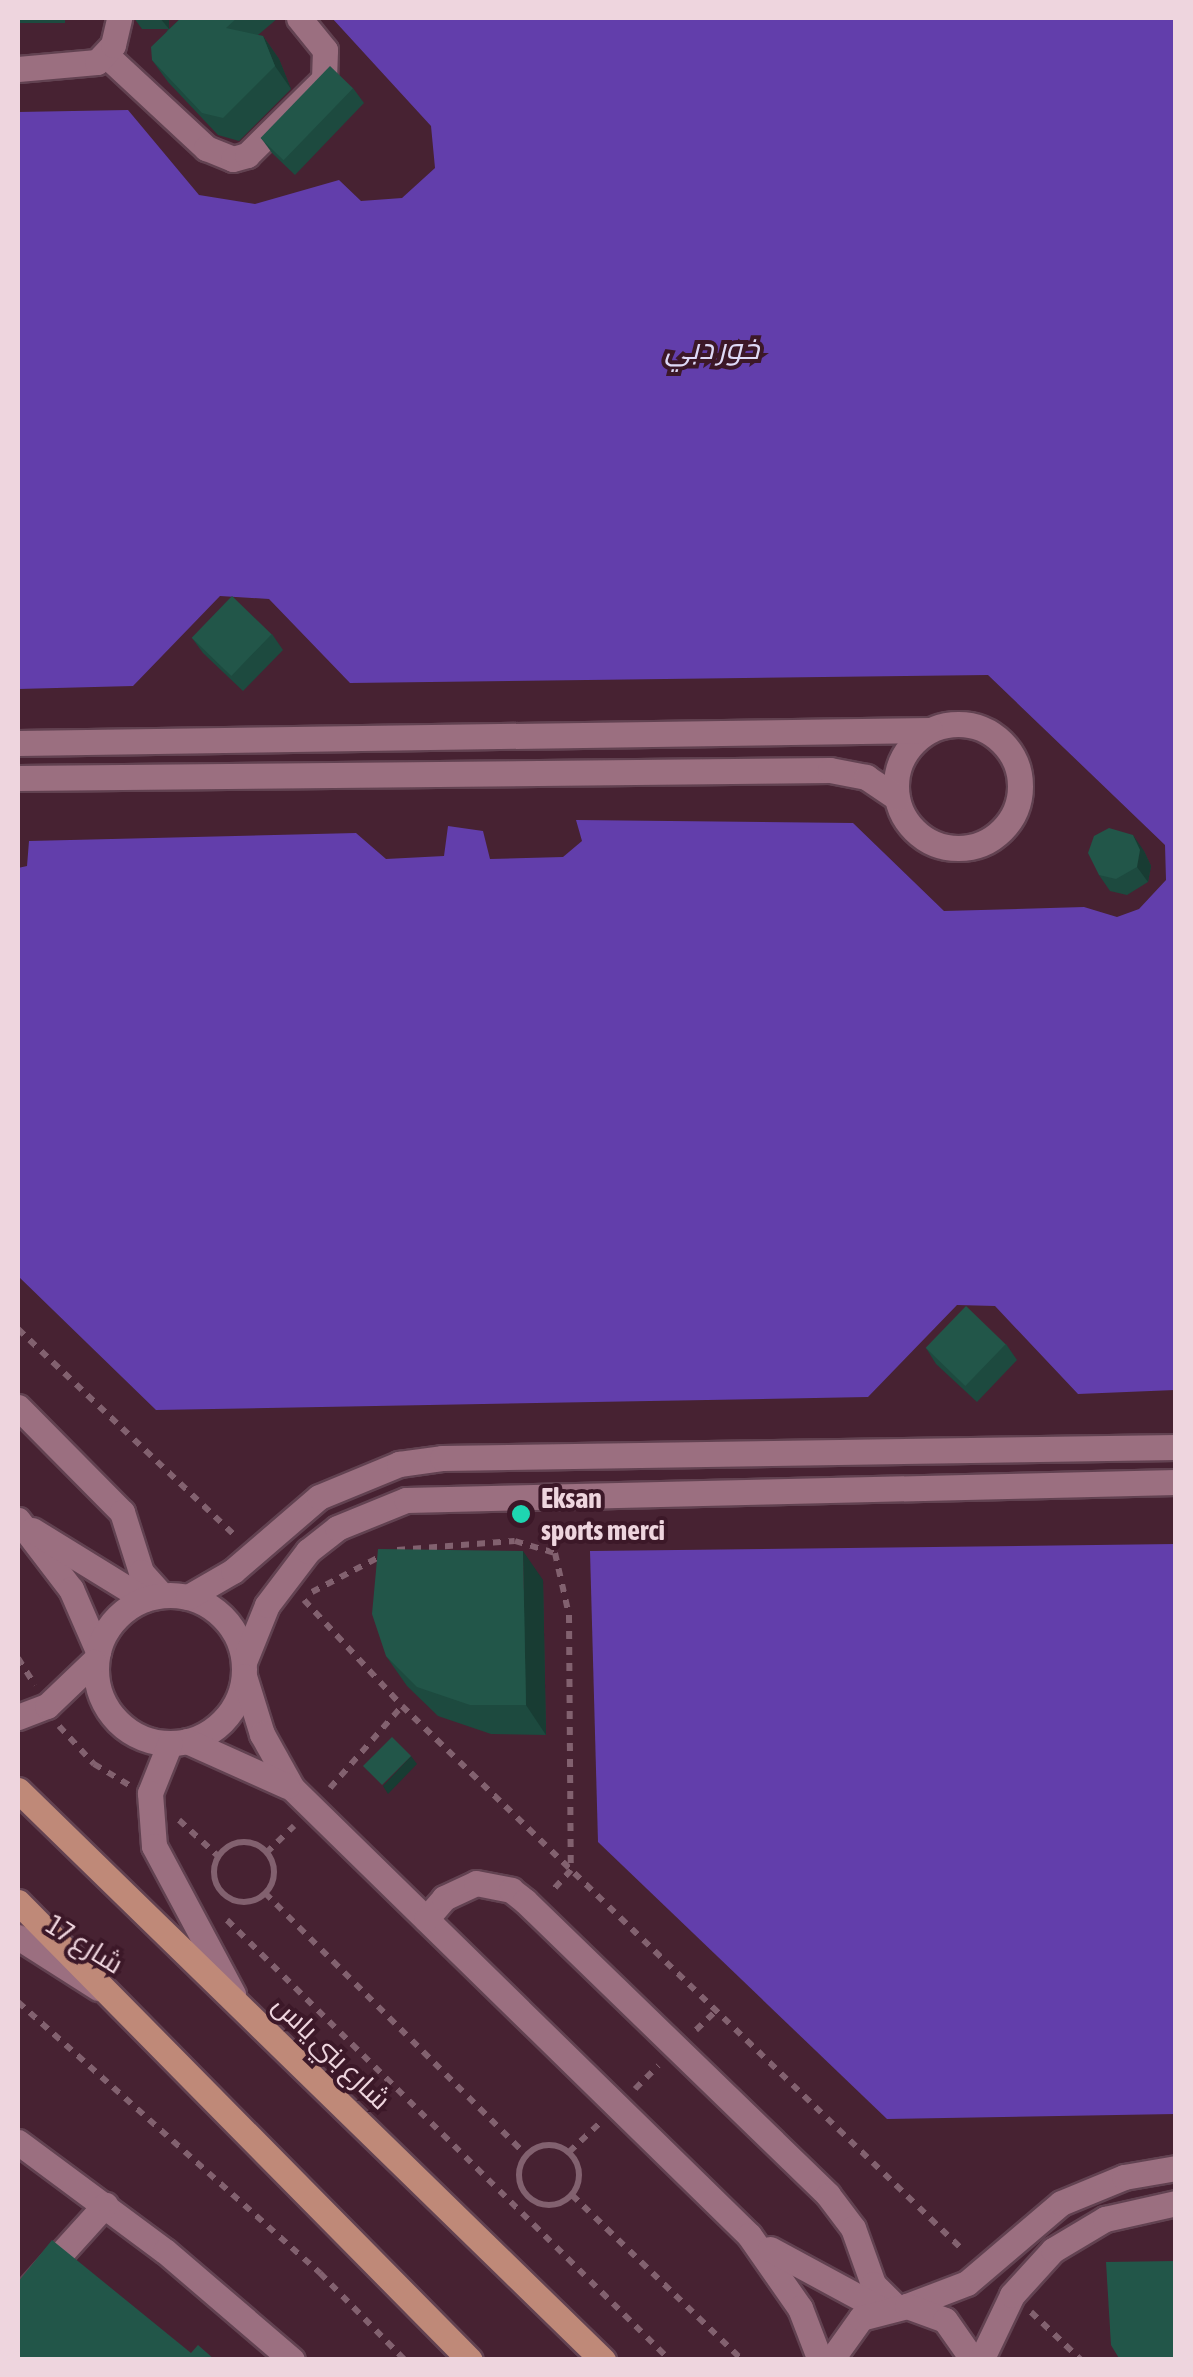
<!DOCTYPE html>
<meta charset="utf-8">
<style>
body{margin:0}
#map{position:relative;width:1193px;height:2377px;overflow:hidden;background:#472232;font-family:"Asap Condensed",Cairo,sans-serif}
div>[style]{position:absolute}
.water>*{inset:0;background:#623eab}
.path>*{height:6px;margin-top:-3px;transform-origin:0;background:repeating-linear-gradient(90deg,#82616f 0 8px,transparent 0 16px)}
.path>.ring{margin:-3px;padding:0;box-sizing:content-box;background:none;border:6px solid #82616f;border-radius:50%}
.roads{filter:drop-shadow(2px 0 #624251) drop-shadow(-2px 0 #624251) drop-shadow(0 2px #624251) drop-shadow(0 -2px #624251)}
.minor>*{height:25px;margin:-12.5px;padding:0 12.5px;transform-origin:12.5px;border-radius:12.5px;background:#9b6f80}
.minor>.ring{margin:-12.5px;padding:0;box-sizing:content-box;background:none;border:25px solid #9b6f80;border-radius:50%}
.major>*{height:25px;margin:-12.5px;padding:0 12.5px;transform-origin:12.5px;border-radius:12.5px;background:#bf8978}
.wall>*{inset:0;background:#1d4a3f;transform-origin:0 0}
.shaded-wall>*{inset:0;background:#183c33}
.building>*{inset:0;background:#225649;transform-origin:0 0}
.dots>*{width:28px;height:28px;translate:-50% -50%;box-sizing:border-box;border:5px solid #3c1828;border-radius:50%}
span{translate:-50% -50%;white-space:nowrap;text-align:center;line-height:1.15;-webkit-text-stroke:8px #3c1828;paint-order:stroke}
.poi-label{font-size:28px;color:#eed5de;font-weight:700}
.left{translate:0 -50%;text-align:left}
.street-label{font-size:28px;color:#eed5de}
.water-label{font-size:30px;color:#ded9f6;font-style:italic}
.frame{position:absolute;inset:0;border:20px solid #eed5de;pointer-events:none}
</style>
<div id="map">
<div class="water">
<i style="clip-path:polygon(332px 18px,1175px 18px,1175px 1390px,1078px 1394px,995px 1306px,957px 1305px,868px 1397px,156px 1410px,18px 1276px,18px 868px,27px 866px,29px 841px,356px 833px,386px 859px,444px 856px,448px 826px,483px 831px,490px 859px,563px 857px,582px 841px,576px 820px,853px 823px,944px 911px,1084px 907px,1117px 917px,1139px 909px,1166px 880px,1165px 845px,988px 675px,350px 683px,269px 599px,220px 596px,133px 686px,18px 689px,18px 112px,128px 110px,199px 195px,255px 204px,339px 180px,361px 201px,402px 198px,435px 168px,431px 126px)"></i>
<i style="clip-path:polygon(1175px 1544px,1175px 2114px,887px 2119px,598px 1842px,590px 1551px)"></i>
</div>
<div class="path">
<i style="left:18px;top:1329px;width:300px;rotate:43.6deg"></i>
<i style="left:397px;top:1550px;width:118px;rotate:-4.4deg"></i>
<i style="left:515px;top:1541px;width:42px;rotate:16.7deg"></i>
<i style="left:555px;top:1553px;width:64px;rotate:77.3deg"></i>
<i style="left:569px;top:1615px;width:255px;rotate:89.6deg"></i>
<i style="left:571px;top:1870px;width:28px;rotate:132deg"></i>
<i style="left:312px;top:1592px;width:82px;rotate:-27.5deg"></i>
<i style="left:304px;top:1600px;width:144px;rotate:47.2deg"></i>
<i style="left:402px;top:1706px;width:783px;rotate:44.12deg"></i>
<i style="left:18px;top:1658px;width:32px;rotate:58deg"></i>
<i style="left:59px;top:1726px;width:52px;rotate:47.4deg"></i>
<i style="left:94px;top:1764px;width:41px;rotate:31deg"></i>
<i style="left:330px;top:1788px;width:109px;rotate:-48.7deg"></i>
<i style="left:179px;top:1820px;width:53px;rotate:42.7deg"></i>
<i class="ring" style="left:214px;top:1842px;width:54px;height:54px"></i>
<i style="left:266px;top:1853px;width:39px;rotate:-44deg"></i>
<i style="left:265px;top:1893px;width:370px;rotate:45.1deg"></i>
<i style="left:227px;top:1920px;width:624px;rotate:44.81deg"></i>
<i style="left:18px;top:2002px;width:406px;rotate:41.9deg"></i>
<i style="left:320px;top:2273px;width:122px;rotate:45.7deg"></i>
<i style="left:696px;top:2030px;width:28px;rotate:-44deg"></i>
<i style="left:635px;top:2089px;width:33px;rotate:-45deg"></i>
<i class="ring" style="left:519px;top:2145px;width:54px;height:54px"></i>
<i style="left:569px;top:2152px;width:44px;rotate:-43.2deg"></i>
<i style="left:572px;top:2195px;width:237px;rotate:44.1deg"></i>
<i style="left:1031px;top:2312px;width:69px;rotate:43.8deg"></i>
</div>
<div class="roads">
<div class="minor">
<i style="left:106px;top:55px;width:137px;rotate:42.9deg"></i>
<i style="left:206px;top:148px;width:29px;rotate:22deg"></i>
<i style="left:233px;top:159px;width:15px;rotate:-16deg"></i>
<i style="left:247px;top:155px;width:108px;rotate:-44.6deg"></i>
<i style="left:324px;top:79px;width:29px;rotate:-88deg"></i>
<i style="left:325px;top:50px;width:41px;rotate:-129.1deg"></i>
<i style="left:18px;top:69px;width:79px;rotate:-5.1deg"></i>
<i style="left:97px;top:62px;width:23px;rotate:-47deg"></i>
<i style="left:113px;top:45px;width:28px;rotate:-77deg"></i>
<i class="ring" style="left:896px;top:724px;width:99px;height:99px"></i>
<i style="left:18px;top:743px;width:912px;rotate:-0.82deg"></i>
<i style="left:18px;top:778px;width:812px;rotate:-0.56deg"></i>
<i style="left:830px;top:770px;width:37px;rotate:11deg"></i>
<i style="left:866px;top:777px;width:37px;rotate:34deg"></i>
<i style="left:18px;top:1407px;width:148px;rotate:45.3deg"></i>
<i style="left:122px;top:1512px;width:63px;rotate:72.4deg"></i>
<i style="left:141px;top:1572px;width:31px;rotate:48deg"></i>
<i style="left:18px;top:1520px;width:87px;rotate:52.5deg"></i>
<i style="left:71px;top:1589px;width:68px;rotate:66.5deg"></i>
<i style="left:32px;top:1530px;width:132px;rotate:31.6deg"></i>
<i class="ring" style="left:96px;top:1595px;width:123px;height:123px"></i>
<i style="left:188px;top:1597px;width:52px;rotate:-30deg"></i>
<i style="left:233px;top:1571px;width:113px;rotate:-40.7deg"></i>
<i style="left:319px;top:1497px;width:87px;rotate:-22.4deg"></i>
<i style="left:399px;top:1464px;width:43px;rotate:-7.9deg"></i>
<i style="left:442px;top:1458px;width:734px;rotate:-0.86deg"></i>
<i style="left:244px;top:1662px;width:61px;rotate:-68deg"></i>
<i style="left:267px;top:1605px;width:68px;rotate:-52.8deg"></i>
<i style="left:308px;top:1551px;width:37px;rotate:-38deg"></i>
<i style="left:337px;top:1528px;width:74px;rotate:-22.1deg"></i>
<i style="left:406px;top:1500px;width:770px;rotate:-1.34deg"></i>
<i style="left:244px;top:1676px;width:61px;rotate:72.8deg"></i>
<i style="left:262px;top:1734px;width:62px;rotate:60.9deg"></i>
<i style="left:292px;top:1788px;width:639px;rotate:44.37deg"></i>
<i style="left:749px;top:2235px;width:89px;rotate:55.1deg"></i>
<i style="left:800px;top:2308px;width:56px;rotate:69deg"></i>
<i style="left:18px;top:1717px;width:31px;rotate:-21deg"></i>
<i style="left:47px;top:1706px;width:64px;rotate:-43.7deg"></i>
<i style="left:187px;top:1741px;width:110px;rotate:24.2deg"></i>
<i style="left:170px;top:1743px;width:54px;rotate:111.8deg"></i>
<i style="left:150px;top:1793px;width:53px;rotate:85.7deg"></i>
<i style="left:154px;top:1846px;width:168px;rotate:61.9deg"></i>
<i style="left:426px;top:1919px;width:28px;rotate:-49deg"></i>
<i style="left:444px;top:1898px;width:35px;rotate:-25deg"></i>
<i style="left:476px;top:1883px;width:36px;rotate:11deg"></i>
<i style="left:511px;top:1890px;width:18px;rotate:38deg"></i>
<i style="left:525px;top:1901px;width:422px;rotate:44.1deg"></i>
<i style="left:828px;top:2195px;width:41px;rotate:52.9deg"></i>
<i style="left:853px;top:2228px;width:59px;rotate:70.3deg"></i>
<i style="left:873px;top:2284px;width:31px;rotate:45deg"></i>
<i style="left:18px;top:1937px;width:95px;rotate:32.5deg"></i>
<i style="left:18px;top:2142px;width:183px;rotate:36.6deg"></i>
<i style="left:165px;top:2251px;width:167px;rotate:40.6deg"></i>
<i style="left:770px;top:2249px;width:126px;rotate:28.4deg"></i>
<i style="left:18px;top:2301px;width:130px;rotate:-47.8deg"></i>
<i style="left:907px;top:2306px;width:64px;rotate:-21deg"></i>
<i style="left:967px;top:2283px;width:123px;rotate:-40.4deg"></i>
<i style="left:1061px;top:2203px;width:68px;rotate:-22.4deg"></i>
<i style="left:1124px;top:2177px;width:53px;rotate:-9.8deg"></i>
<i style="left:831px;top:2360px;width:52px;rotate:-54.5deg"></i>
<i style="left:861px;top:2318px;width:48px;rotate:-14.6deg"></i>
<i style="left:907px;top:2306px;width:40px;rotate:20.2deg"></i>
<i style="left:945px;top:2320px;width:49px;rotate:55deg"></i>
<i style="left:981px;top:2360px;width:72px;rotate:-64.5deg"></i>
<i style="left:1012px;top:2295px;width:61px;rotate:-47.7deg"></i>
<i style="left:1053px;top:2250px;width:61px;rotate:-30.8deg"></i>
<i style="left:1105px;top:2219px;width:73px;rotate:-12.7deg"></i>
</div>
<div class="major">
<i style="left:18px;top:1790px;width:817px;rotate:44.26deg"></i>
<i style="left:18px;top:1902px;width:643px;rotate:45.38deg"></i>
</div>
</div>
<div class="wall">
<i style="left:18px;top:18px;width:47px;height:5px"></i>
<i style="clip-path:polygon(134px 18px,169px 18px,169px 29px,181px 18px,278px 18px,258px 35px,263px 36px,279px 59px,291px 89px,239px 141px,218px 135px,168px 82px,152px 60px,168px 29px,142px 29px)"></i>
<i style="clip-path:polygon(353px 88px,364px 103px,295px 175px,272px 153px,261px 138px)"></i>
<i style="clip-path:polygon(272px 634px,283px 650px,243px 691px,203px 653px,192px 638px)"></i>
<i style="clip-path:polygon(1144px 851px,1151px 866px,1148px 882px,1127px 895px,1110px 891px,1099px 875px)"></i>
<i style="clip-path:polygon(1006px 1344px,1017px 1360px,977px 1402px,936px 1364px,926px 1348px)"></i>
<i style="clip-path:polygon(543px 1580px,546px 1735px,491px 1734px,438px 1716px,407px 1686px,386px 1656px)"></i>
</div>
<div class="shaded-wall">
<i style="clip-path:polygon(160px 18px,169px 18px,169px 29px)"></i>
<i style="clip-path:polygon(263px 36px,279px 59px,291px 89px,275px 66px)"></i>
<i style="clip-path:polygon(1133px 835px,1144px 851px,1151px 866px,1148px 882px,1137px 867px)"></i>
<i style="clip-path:polygon(523px 1551px,543px 1580px,546px 1735px,526px 1705px)"></i>
<i style="clip-path:polygon(411px 1756px,417px 1764px,388px 1794px,383px 1786px)"></i>
</div>
<div class="building">
<i style="clip-path:polygon(181px 18px,237px 18px,226px 28px,263px 36px,275px 66px,223px 118px,202px 113px,152px 60px,151px 47px)"></i>
<i style="left:330px;top:66px;width:32px;height:100px;rotate:44deg"></i>
<i style="left:232px;top:596px;width:55px;height:58px;rotate:44deg"></i>
<i style="clip-path:polygon(1109px 828px,1133px 835px,1140px 850px,1137px 867px,1116px 879px,1099px 875px,1088px 853px,1094px 836px)"></i>
<i style="left:966px;top:1306px;width:55px;height:58px;rotate:44deg"></i>
<i style="clip-path:polygon(378px 1549px,523px 1551px,526px 1705px,470px 1705px,417px 1687px,386px 1656px,372px 1614px)"></i>
<i style="left:392px;top:1737px;width:27px;height:41px;rotate:45deg"></i>
<i style="clip-path:polygon(52px 2240px,191px 2353px,198px 2345px,215px 2360px,18px 2360px,18px 2282px)"></i>
<i style="clip-path:polygon(1176px 2261px,1176px 2360px,1120px 2360px,1111px 2345px,1106px 2262px)"></i>
</div>
<div class="dots">
<i style="left:521px;top:1514px;background:#1ed5b1"></i>
</div>
<div class="poi-label">
<span class="left" style="left:541px;top:1514px">Eksan<br>sports merci</span>
</div>
<div class="street-label">
<span style="left:85px;top:1944px;rotate:32deg">شارع 17</span>
<span style="left:332px;top:2052px;rotate:44deg">شارع بني ياس</span>
</div>
<div class="water-label">
<span style="left:712px;top:348px">خور دبي</span>
</div>
<div class="frame"></div>
</div>
